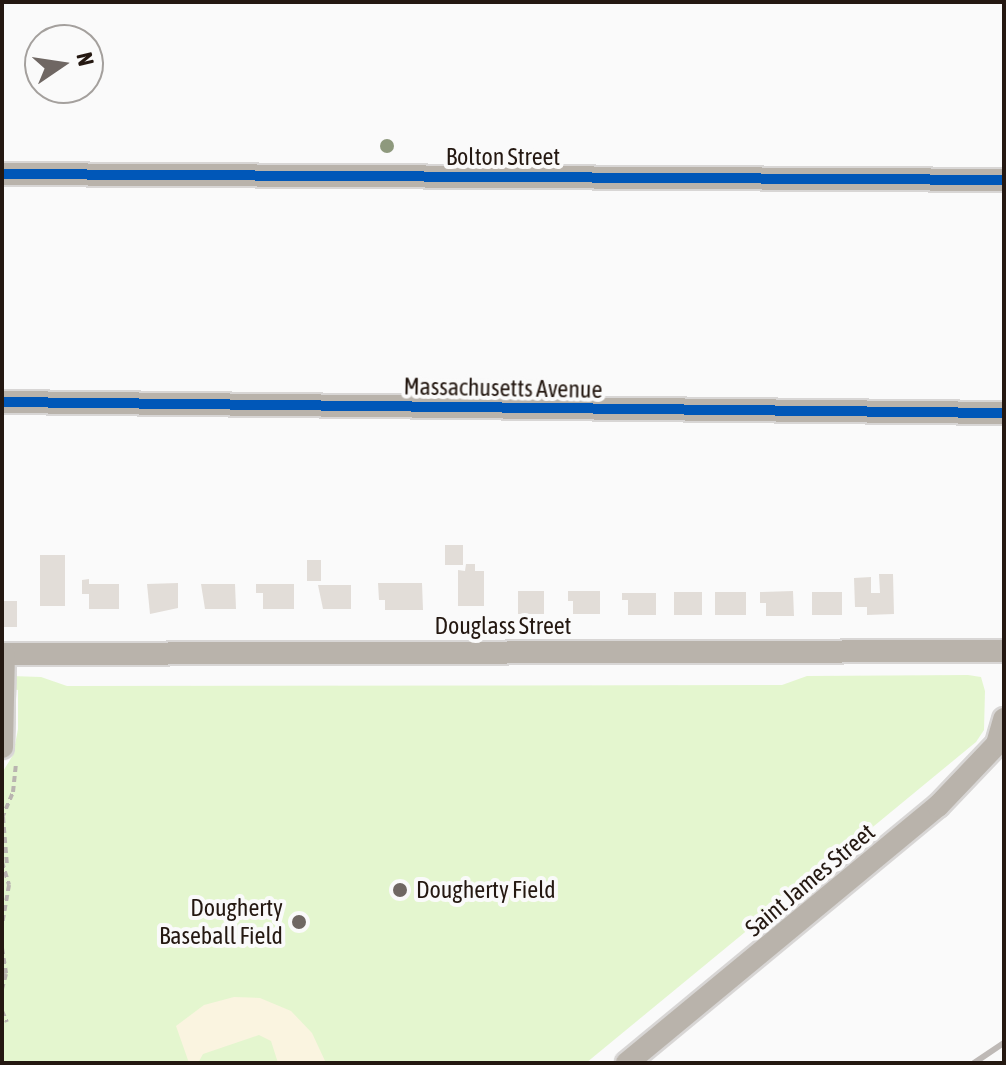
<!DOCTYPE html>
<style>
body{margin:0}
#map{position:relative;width:1006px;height:1065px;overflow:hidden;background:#fafafa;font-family:"Asap Condensed",sans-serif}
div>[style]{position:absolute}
.green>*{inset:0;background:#e4f6cf}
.sand>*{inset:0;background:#faf4e0}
.building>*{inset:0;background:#e2ddd8;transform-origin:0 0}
.path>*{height:4px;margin-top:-2px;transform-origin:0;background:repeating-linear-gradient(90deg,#b9b4b0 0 6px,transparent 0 10px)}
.roads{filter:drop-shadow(2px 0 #d8d6d5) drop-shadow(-2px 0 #d8d6d5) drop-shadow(0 2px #d8d6d5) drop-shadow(0 -2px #d8d6d5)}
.minor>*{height:22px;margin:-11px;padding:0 11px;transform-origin:11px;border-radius:11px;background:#b9b3ab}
.rail>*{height:6px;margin:-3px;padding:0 3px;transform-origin:3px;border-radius:3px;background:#beb9b6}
.cycleway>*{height:10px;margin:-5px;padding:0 5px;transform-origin:5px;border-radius:5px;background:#0057b8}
.trees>*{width:14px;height:14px;margin:-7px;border-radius:50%;background:#8e997d}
.dots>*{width:22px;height:22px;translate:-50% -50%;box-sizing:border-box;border:4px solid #fafafa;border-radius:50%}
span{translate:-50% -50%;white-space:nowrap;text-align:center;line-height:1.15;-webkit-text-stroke:8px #fafafa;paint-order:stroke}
.street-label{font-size:24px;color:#241811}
.poi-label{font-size:24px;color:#241811}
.left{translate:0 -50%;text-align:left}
.right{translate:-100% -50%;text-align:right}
.frame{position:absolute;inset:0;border:4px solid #241811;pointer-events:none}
.north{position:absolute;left:24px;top:24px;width:80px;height:80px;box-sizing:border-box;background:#fafafa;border:2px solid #a4a09d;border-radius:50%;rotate:77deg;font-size:22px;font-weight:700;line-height:32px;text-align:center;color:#241811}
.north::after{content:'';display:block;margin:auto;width:28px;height:36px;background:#6f6763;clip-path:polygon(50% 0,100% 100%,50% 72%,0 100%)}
</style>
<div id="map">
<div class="green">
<i style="clip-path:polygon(968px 675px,981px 677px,985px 691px,984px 730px,976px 742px,586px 1063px,2px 1063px,2px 773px,13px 755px,18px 729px,18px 690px,12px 689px,11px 676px,41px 677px,67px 686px,782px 685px,807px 676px)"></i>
</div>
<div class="sand">
<i style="clip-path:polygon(234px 997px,260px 998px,291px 1011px,312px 1033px,326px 1063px,278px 1063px,271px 1041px,259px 1035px,203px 1054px,198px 1063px,189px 1063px,176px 1026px,204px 1005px)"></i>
</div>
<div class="building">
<i style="left:445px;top:545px;width:18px;height:20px"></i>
<i style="left:40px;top:555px;width:25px;height:51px"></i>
<i style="left:307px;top:560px;width:14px;height:21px"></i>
<i style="clip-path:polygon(466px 564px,475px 564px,475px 571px,484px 571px,484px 606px,458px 606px,458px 570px,465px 571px)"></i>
<i style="clip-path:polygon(879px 574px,893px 574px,894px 614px,867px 615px,867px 607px,855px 607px,854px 578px,871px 577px,871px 593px,880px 593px)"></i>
<i style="clip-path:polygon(89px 579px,89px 584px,119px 584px,119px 609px,89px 609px,89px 594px,82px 594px,82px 580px)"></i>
<i style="clip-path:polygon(178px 583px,178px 608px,150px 614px,147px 584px)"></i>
<i style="clip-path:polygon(378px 583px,422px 583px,423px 610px,385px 610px,385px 600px,379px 600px)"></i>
<i style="clip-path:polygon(201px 584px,235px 584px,236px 609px,205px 609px)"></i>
<i style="clip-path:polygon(256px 584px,294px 584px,294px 609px,263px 609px,263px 593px,256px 593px)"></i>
<i style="clip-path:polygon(318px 585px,351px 585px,351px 609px,323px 609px)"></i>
<i style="left:518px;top:591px;width:26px;height:23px"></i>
<i style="clip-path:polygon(568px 591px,600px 591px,600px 614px,573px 614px,573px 601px,568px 601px)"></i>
<i style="clip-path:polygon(793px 591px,794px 616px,766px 616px,766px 603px,760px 603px,760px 592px)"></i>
<i style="left:674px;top:592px;width:28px;height:23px"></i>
<i style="left:746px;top:592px;width:23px;height:31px;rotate:90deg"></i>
<i style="left:812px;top:592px;width:30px;height:23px"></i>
<i style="clip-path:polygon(622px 593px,656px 593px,656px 615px,628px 615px,628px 600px,622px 600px)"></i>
<i style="left:17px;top:601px;width:26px;height:15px;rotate:90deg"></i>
</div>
<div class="path">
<i style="left:3px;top:817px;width:49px;rotate:85.3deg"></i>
<i style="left:2px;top:818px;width:28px;rotate:-67deg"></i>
<i style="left:13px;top:792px;width:29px;rotate:-84deg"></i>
<i style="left:2px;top:862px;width:24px;rotate:73deg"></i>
<i style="left:9px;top:885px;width:39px;rotate:100deg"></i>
<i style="left:2px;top:948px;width:26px;rotate:81deg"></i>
<i style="left:6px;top:974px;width:16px;rotate:105deg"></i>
<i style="left:2px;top:1011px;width:12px;rotate:66deg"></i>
</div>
<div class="roads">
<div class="minor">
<i style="left:2px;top:174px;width:1002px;rotate:0.34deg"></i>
<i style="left:2px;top:402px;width:1002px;rotate:0.63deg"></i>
<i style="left:2px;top:654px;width:1002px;rotate:-0.17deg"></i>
<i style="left:2px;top:747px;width:93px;rotate:-88.8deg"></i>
<i style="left:627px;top:1063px;width:403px;rotate:-39.6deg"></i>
<i style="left:938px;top:806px;width:86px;rotate:-46.4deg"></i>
<i style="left:997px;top:744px;width:26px;rotate:-74deg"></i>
</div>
</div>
<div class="rail">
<i style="left:974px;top:1063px;width:36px;rotate:-34deg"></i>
</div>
<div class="cycleway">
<i style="left:2px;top:174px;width:1002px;rotate:0.34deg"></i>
<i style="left:2px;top:402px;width:1002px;rotate:0.63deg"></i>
</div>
<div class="trees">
<i style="left:387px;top:146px"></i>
</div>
<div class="dots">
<i style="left:400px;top:890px;background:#6f6763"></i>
<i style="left:299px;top:922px;background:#6f6763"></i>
</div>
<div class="street-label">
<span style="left:503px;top:157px">Bolton Street</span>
<span style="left:503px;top:388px;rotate:1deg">Massachusetts Avenue</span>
<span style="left:503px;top:626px">Douglass Street</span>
<span style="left:810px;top:880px;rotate:-40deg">Saint James Street</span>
</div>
<div class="poi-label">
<span class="left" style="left:416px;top:890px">Dougherty Field</span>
<span class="right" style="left:283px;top:922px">Dougherty<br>Baseball Field</span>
</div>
<div class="frame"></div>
<div class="north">N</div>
</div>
